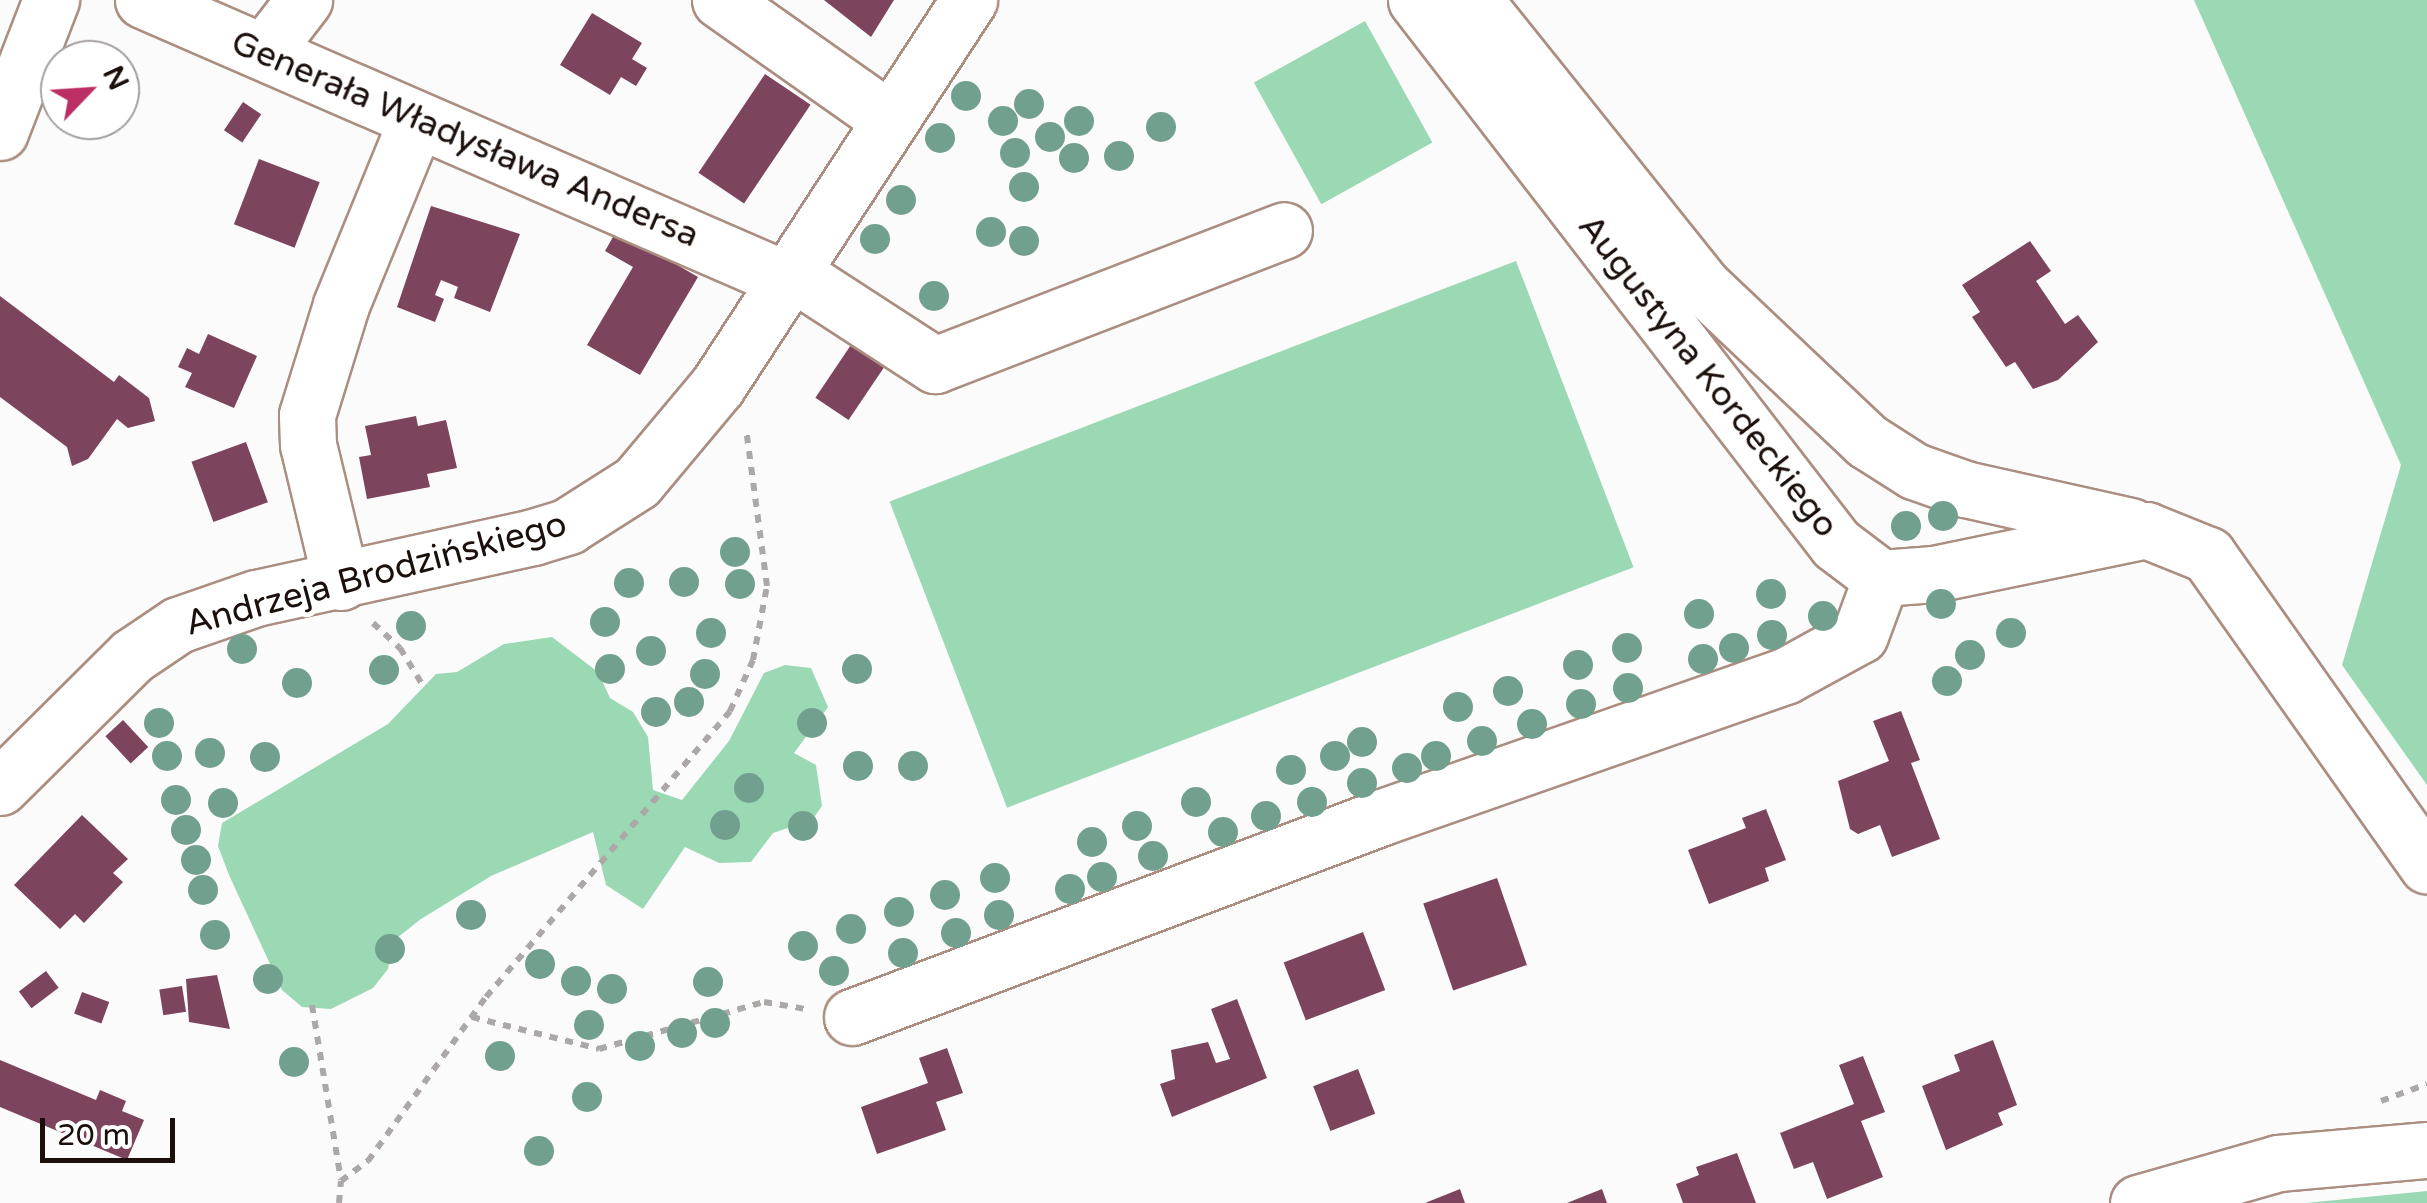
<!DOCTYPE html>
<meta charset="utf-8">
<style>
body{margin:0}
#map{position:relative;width:2427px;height:1203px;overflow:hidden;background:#fbfbfb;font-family:"Varela Round",sans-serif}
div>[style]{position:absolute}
.green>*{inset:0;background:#9bd8b4;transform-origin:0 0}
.building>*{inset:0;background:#7d445d;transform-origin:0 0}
.path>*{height:6px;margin-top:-3px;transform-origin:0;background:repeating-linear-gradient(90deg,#aca8a7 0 8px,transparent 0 16px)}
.roads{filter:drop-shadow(2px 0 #ab8e80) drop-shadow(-2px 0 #ab8e80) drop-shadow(0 2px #ab8e80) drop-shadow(0 -2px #ab8e80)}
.minor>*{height:55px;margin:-27.5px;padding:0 27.5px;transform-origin:27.5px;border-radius:27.5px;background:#fff}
.trees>*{width:30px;height:30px;margin:-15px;border-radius:50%;background:#72a08e}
span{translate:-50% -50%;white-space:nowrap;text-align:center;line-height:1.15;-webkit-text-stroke:10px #fff;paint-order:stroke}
.street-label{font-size:35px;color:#1a0f0b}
.north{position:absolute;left:40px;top:40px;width:100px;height:100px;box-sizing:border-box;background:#fff;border:2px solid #a39f9d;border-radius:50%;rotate:65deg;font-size:28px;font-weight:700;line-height:40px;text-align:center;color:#1a0f0b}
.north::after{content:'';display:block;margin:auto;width:35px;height:45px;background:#bc2f64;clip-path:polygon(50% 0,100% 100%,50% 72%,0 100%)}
.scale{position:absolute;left:40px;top:1118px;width:135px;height:45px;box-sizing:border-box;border:5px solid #1a0f0b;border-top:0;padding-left:12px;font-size:30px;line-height:35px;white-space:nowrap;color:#1a0f0b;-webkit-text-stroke:8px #fff;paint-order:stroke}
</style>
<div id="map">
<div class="green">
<i style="clip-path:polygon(2194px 0,2427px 0,2427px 785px,2342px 665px,2401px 465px)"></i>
<i style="left:1365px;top:21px;width:139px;height:127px;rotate:61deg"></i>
<i style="left:1516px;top:261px;width:328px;height:671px;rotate:69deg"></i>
<i style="clip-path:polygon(552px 637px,598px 672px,610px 698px,633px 712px,648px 737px,653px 790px,682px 800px,729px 741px,764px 673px,785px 665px,811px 668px,828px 707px,794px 753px,816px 765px,822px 806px,812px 820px,773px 833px,751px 862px,719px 863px,685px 847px,643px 909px,606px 885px,593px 832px,491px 876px,421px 919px,393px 941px,388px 969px,373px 988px,331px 1009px,302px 1007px,282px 990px,229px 875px,218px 846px,222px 823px,388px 724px,436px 674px,457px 672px,504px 644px)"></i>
<i style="clip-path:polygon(2427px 1191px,2427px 1203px,2306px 1203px)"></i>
</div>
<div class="building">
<i style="clip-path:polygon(824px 0,894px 0,871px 37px)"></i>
<i style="clip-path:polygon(592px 13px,642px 43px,632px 59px,647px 68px,636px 86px,621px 77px,610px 95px,560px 65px)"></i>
<i style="left:765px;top:74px;width:55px;height:119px;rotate:34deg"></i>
<i style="left:243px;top:102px;width:22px;height:34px;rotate:34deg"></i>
<i style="left:259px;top:159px;width:65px;height:70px;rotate:21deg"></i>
<i style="clip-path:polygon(431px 206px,520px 234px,490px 312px,454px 298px,458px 287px,441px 280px,435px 295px,444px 299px,435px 322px,397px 307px)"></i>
<i style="clip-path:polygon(617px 230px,698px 277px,640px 375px,587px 345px,633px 267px,605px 251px)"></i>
<i style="clip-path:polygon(2030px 241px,2051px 271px,2036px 281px,2065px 324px,2078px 315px,2098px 342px,2058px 380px,2033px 389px,2015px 362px,2006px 367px,1972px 317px,1980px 312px,1962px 285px)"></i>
<i style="clip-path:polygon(0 296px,114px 382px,119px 375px,149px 398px,155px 421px,128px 428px,117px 419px,88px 459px,72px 466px,67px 447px,0 397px)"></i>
<i style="left:859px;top:333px;width:40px;height:78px;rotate:34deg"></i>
<i style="clip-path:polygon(208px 334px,257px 356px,234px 408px,185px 387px,192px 373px,178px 367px,187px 348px,199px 354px)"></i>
<i style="clip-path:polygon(416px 416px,418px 426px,446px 420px,457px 468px,427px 474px,430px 487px,367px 499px,359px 457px,371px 455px,365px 426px)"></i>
<i style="left:246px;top:442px;width:64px;height:58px;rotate:70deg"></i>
<i style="clip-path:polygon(1901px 711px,1920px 760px,1911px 763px,1940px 839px,1892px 857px,1880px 825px,1858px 834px,1850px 829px,1838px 781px,1889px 761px,1873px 721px)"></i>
<i style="left:123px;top:720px;width:37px;height:24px;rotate:47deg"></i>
<i style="clip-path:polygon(1766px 809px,1786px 860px,1765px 868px,1769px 881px,1709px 904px,1688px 850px,1746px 828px,1742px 818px)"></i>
<i style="clip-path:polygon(82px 815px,128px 859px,113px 873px,123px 882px,84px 923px,75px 914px,60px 929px,14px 885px)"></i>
<i style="left:1497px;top:878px;width:92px;height:78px;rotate:71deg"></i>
<i style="left:1363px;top:932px;width:62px;height:85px;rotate:69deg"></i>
<i style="left:46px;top:971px;width:21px;height:34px;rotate:53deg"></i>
<i style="clip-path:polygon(217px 975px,230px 1029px,189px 1022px,186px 979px)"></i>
<i style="left:182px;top:986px;width:26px;height:23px;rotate:81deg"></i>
<i style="left:82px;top:992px;width:29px;height:23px;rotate:20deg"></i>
<i style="clip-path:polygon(1237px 999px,1267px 1078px,1172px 1117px,1160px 1084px,1175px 1079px,1171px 1050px,1208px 1042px,1216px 1063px,1230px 1059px,1211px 1009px)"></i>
<i style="clip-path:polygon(1993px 1040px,2017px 1105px,1998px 1113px,2003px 1125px,1946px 1150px,1922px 1086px,1960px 1071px,1954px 1055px)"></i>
<i style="clip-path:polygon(947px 1048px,963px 1093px,936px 1102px,946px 1130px,877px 1154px,861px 1107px,928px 1083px,919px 1058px)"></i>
<i style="clip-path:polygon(1863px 1056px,1885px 1112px,1861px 1121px,1883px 1177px,1827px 1199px,1813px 1162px,1794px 1169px,1780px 1133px,1854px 1104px,1839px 1065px)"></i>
<i style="clip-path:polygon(0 1060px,96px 1100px,100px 1090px,126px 1101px,122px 1111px,144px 1120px,127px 1160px,0 1107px)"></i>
<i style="left:1358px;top:1069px;width:48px;height:48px;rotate:69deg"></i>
<i style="clip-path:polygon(1737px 1153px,1756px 1203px,1683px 1203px,1676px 1184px,1699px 1175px,1696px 1167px)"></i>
<i style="clip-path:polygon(1460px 1189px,1465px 1203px,1425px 1203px)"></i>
<i style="clip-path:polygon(1602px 1189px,1607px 1203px,1567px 1203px)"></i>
</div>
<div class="path">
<i style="left:373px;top:623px;width:37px;rotate:43deg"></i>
<i style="left:400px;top:648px;width:48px;rotate:58.6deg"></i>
<i style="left:312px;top:1005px;width:177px;rotate:80.6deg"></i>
<i style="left:472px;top:1017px;width:131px;rotate:14.1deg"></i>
<i style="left:599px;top:1049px;width:172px;rotate:-15.9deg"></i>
<i style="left:764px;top:1002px;width:43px;rotate:9.5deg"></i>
<i style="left:2381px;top:1101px;width:49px;rotate:-20.3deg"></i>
<i style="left:339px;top:1203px;width:22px;rotate:-85deg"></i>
<i style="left:341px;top:1181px;width:34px;rotate:-37deg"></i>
<i style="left:368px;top:1161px;width:202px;rotate:-54.3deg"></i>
<i style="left:486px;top:997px;width:376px;rotate:-49.5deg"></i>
<i style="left:730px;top:711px;width:56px;rotate:-65.7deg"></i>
<i style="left:753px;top:660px;width:75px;rotate:-79.3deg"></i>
<i style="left:767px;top:586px;width:158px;rotate:-97.6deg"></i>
</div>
<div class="roads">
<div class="minor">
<i style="left:143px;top:0;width:700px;rotate:23.49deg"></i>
<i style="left:720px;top:0;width:208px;rotate:35.2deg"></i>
<i style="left:1416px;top:0;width:687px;rotate:52.33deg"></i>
<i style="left:1836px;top:544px;width:56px;rotate:37.1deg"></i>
<i style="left:1881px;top:578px;width:53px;rotate:-4.3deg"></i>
<i style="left:1934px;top:574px;width:217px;rotate:-11.7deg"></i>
<i style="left:2146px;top:530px;width:67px;rotate:22deg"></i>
<i style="left:2208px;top:555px;width:380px;rotate:54.8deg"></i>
<i style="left:1474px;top:0;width:366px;rotate:51.3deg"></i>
<i style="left:1703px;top:286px;width:226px;rotate:43.4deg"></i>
<i style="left:1867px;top:441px;width:56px;rotate:32.6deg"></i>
<i style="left:1914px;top:471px;width:54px;rotate:19.4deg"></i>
<i style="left:1965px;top:489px;width:170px;rotate:12.6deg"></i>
<i style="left:264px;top:52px;width:66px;rotate:-52.4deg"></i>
<i style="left:0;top:132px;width:142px;rotate:-68.9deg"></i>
<i style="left:790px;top:271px;width:173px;rotate:33deg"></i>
<i style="left:935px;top:365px;width:374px;rotate:-21.1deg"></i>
<i style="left:341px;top:582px;width:141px;rotate:-103.5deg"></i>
<i style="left:308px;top:445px;width:30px;rotate:-92deg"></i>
<i style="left:307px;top:415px;width:115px;rotate:-72.8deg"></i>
<i style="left:341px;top:305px;width:199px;rotate:-67.8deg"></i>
<i style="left:0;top:787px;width:186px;rotate:-44.8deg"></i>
<i style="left:132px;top:656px;width:55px;rotate:-34deg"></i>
<i style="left:178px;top:625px;width:83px;rotate:-19.1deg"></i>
<i style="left:256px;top:598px;width:284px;rotate:-12.4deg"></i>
<i style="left:533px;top:537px;width:37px;rotate:-17deg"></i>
<i style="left:568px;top:526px;width:82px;rotate:-32.5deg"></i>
<i style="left:637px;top:482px;width:126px;rotate:-50.1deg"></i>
<i style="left:718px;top:385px;width:460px;rotate:-56.9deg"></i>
<i style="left:852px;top:1017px;width:566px;rotate:-20.67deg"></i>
<i style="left:1382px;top:817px;width:427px;rotate:-19.3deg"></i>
<i style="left:1785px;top:676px;width:85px;rotate:-28.7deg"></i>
<i style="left:1860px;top:635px;width:61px;rotate:-69.8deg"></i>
<i style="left:2138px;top:1203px;width:146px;rotate:-15.9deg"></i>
<i style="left:2278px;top:1163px;width:150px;rotate:-5deg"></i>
</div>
</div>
<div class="trees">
<i style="left:966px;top:96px"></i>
<i style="left:1029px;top:104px"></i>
<i style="left:1003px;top:121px"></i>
<i style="left:1079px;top:121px"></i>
<i style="left:1161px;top:127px"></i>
<i style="left:1050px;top:137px"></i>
<i style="left:940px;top:138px"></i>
<i style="left:1015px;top:153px"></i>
<i style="left:1119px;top:156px"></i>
<i style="left:1074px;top:158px"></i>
<i style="left:1024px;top:187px"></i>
<i style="left:901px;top:200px"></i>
<i style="left:991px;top:232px"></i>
<i style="left:875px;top:239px"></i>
<i style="left:1024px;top:241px"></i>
<i style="left:934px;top:296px"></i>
<i style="left:1943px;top:516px"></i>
<i style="left:1906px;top:526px"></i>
<i style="left:735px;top:552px"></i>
<i style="left:684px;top:582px"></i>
<i style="left:629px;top:583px"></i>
<i style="left:740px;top:584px"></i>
<i style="left:1771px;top:594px"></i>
<i style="left:1941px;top:604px"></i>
<i style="left:1699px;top:614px"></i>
<i style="left:1823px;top:616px"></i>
<i style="left:605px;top:622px"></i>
<i style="left:411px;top:626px"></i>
<i style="left:711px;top:633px"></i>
<i style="left:2011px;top:633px"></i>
<i style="left:1772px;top:635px"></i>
<i style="left:1627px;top:648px"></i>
<i style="left:1734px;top:648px"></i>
<i style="left:242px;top:649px"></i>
<i style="left:651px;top:651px"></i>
<i style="left:1970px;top:655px"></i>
<i style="left:1703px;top:659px"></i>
<i style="left:1578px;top:665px"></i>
<i style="left:610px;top:669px"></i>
<i style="left:857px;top:669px"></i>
<i style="left:384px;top:670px"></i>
<i style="left:705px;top:674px"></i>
<i style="left:1947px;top:681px"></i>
<i style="left:297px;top:683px"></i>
<i style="left:1628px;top:688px"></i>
<i style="left:1508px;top:691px"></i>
<i style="left:689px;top:702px"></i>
<i style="left:1581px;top:704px"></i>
<i style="left:1458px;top:707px"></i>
<i style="left:656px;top:712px"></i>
<i style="left:159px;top:723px"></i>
<i style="left:812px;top:723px"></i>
<i style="left:1532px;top:724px"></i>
<i style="left:1482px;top:741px"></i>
<i style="left:1362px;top:742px"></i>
<i style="left:210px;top:753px"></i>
<i style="left:167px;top:756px"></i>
<i style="left:1335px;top:756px"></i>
<i style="left:1436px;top:756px"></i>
<i style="left:265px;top:757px"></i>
<i style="left:858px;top:766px"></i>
<i style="left:913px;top:766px"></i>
<i style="left:1407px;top:768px"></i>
<i style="left:1291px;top:770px"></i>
<i style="left:1362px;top:783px"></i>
<i style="left:749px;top:788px"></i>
<i style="left:176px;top:800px"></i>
<i style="left:1196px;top:802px"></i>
<i style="left:1312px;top:802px"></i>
<i style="left:223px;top:803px"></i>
<i style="left:1266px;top:816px"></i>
<i style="left:725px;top:825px"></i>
<i style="left:803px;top:826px"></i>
<i style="left:1137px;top:826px"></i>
<i style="left:186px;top:830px"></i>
<i style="left:1223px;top:832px"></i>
<i style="left:1092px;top:842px"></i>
<i style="left:1153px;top:856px"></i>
<i style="left:196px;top:860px"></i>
<i style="left:1102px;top:877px"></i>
<i style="left:995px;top:878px"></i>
<i style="left:1070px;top:889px"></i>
<i style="left:203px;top:890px"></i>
<i style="left:945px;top:895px"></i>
<i style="left:899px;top:912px"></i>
<i style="left:471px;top:915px"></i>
<i style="left:999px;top:915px"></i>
<i style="left:851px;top:929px"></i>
<i style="left:956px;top:933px"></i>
<i style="left:215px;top:935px"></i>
<i style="left:803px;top:946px"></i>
<i style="left:390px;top:949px"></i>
<i style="left:903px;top:953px"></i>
<i style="left:540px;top:964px"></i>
<i style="left:834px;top:971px"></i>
<i style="left:268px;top:979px"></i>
<i style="left:576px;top:981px"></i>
<i style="left:708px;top:982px"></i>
<i style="left:612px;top:989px"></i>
<i style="left:715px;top:1023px"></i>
<i style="left:589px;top:1025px"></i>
<i style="left:682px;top:1033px"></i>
<i style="left:640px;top:1046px"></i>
<i style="left:500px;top:1056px"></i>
<i style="left:294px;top:1062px"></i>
<i style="left:587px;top:1097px"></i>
<i style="left:539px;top:1151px"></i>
</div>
<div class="street-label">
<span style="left:465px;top:139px;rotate:23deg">Generała Władysława Andersa</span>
<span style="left:1708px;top:376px;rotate:52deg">Augustyna Kordeckiego</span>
<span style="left:376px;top:574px;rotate:-15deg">Andrzeja Brodzińskiego</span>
</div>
<div class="north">N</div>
<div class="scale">20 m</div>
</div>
